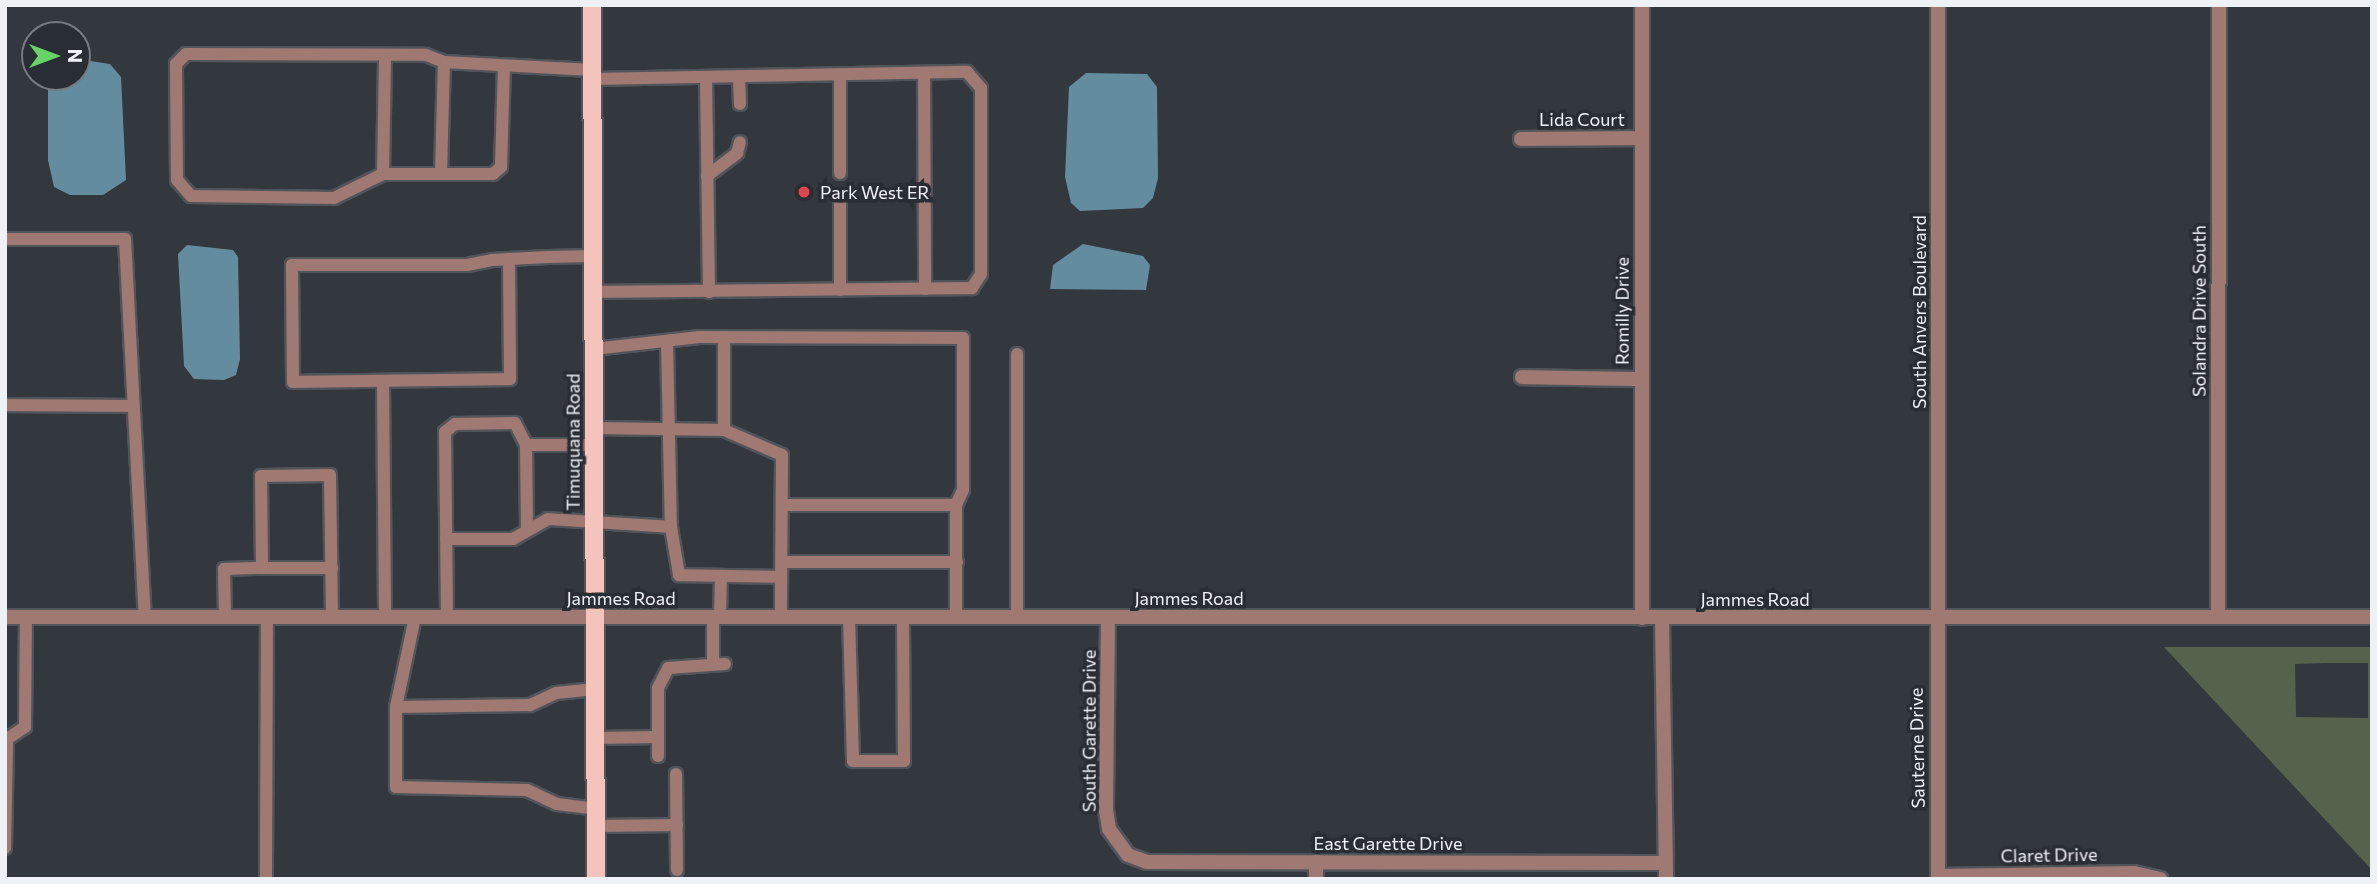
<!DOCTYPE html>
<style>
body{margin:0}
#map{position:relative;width:2377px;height:884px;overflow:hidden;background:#33373e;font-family:Commissioner,sans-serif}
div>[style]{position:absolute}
.green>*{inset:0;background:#57624c}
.water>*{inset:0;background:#638d9f}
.roads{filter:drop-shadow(2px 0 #51555b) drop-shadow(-2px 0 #51555b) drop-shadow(0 2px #51555b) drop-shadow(0 -2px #51555b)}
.service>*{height:12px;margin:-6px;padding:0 6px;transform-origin:6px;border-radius:6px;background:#a17973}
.minor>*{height:14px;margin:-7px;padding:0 7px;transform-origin:7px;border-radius:7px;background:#a17973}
.tertiary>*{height:14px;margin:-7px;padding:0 7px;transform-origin:7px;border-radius:7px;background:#a17973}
.primary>*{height:18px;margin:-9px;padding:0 9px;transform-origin:9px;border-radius:9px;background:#f4c3bc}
.dots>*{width:19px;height:19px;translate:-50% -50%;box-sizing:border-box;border:4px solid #292d34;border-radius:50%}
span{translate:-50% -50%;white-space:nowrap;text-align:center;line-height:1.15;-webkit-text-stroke:7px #292d34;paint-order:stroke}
.street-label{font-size:18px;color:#eef1f6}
.poi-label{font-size:18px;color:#eef1f6}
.left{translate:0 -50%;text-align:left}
.frame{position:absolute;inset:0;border:7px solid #eef1f6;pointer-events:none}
.north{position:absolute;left:21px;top:21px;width:70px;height:70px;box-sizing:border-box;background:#292d34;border:2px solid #787b82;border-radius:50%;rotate:90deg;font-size:19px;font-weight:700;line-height:28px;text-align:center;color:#eef1f6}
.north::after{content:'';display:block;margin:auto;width:24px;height:32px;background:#68d465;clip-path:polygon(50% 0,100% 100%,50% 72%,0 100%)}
</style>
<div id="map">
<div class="green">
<i style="clip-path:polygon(evenodd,2164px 647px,2372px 647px,2372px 870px,2164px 647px,2325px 663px,2368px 663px,2368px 718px,2296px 717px,2295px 664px,2325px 663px)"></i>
</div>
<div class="water">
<i style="clip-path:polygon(77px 59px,110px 64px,121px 77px,126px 180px,103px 195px,70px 195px,54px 187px,48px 160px,48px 77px,77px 77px)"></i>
<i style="clip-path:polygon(1086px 73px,1147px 74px,1157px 87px,1158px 178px,1153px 198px,1143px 208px,1080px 211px,1071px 203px,1065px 177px,1069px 87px)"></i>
<i style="clip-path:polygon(1083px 244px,1143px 256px,1150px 265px,1146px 290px,1050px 289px,1053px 265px)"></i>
<i style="clip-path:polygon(187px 245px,233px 250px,238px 257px,240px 359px,236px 375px,224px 380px,194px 379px,184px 366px,178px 254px)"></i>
</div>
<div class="roads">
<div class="service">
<i style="left:504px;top:66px;width:101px;rotate:91.7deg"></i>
<i style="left:501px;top:167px;width:11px;rotate:139deg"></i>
<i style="left:493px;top:174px;width:110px;rotate:180deg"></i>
<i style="left:383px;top:174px;width:55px;rotate:153.9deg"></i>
<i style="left:334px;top:198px;width:143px;rotate:-179.2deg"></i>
<i style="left:191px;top:196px;width:21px;rotate:-131deg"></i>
<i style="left:177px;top:180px;width:116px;rotate:-90.5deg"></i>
<i style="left:176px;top:64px;width:14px;rotate:-45deg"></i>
<i style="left:186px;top:54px;width:240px;rotate:0.2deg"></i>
<i style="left:426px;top:55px;width:19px;rotate:21deg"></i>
<i style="left:444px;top:62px;width:148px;rotate:3.1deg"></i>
<i style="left:924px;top:73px;width:216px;rotate:89.7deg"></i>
<i style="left:840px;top:75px;width:98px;rotate:90deg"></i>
<i style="left:739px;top:76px;width:28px;rotate:88deg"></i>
<i style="left:706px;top:77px;width:215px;rotate:89.2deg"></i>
<i style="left:593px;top:79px;width:374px;rotate:-1.1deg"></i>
<i style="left:967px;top:72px;width:21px;rotate:49deg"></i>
<i style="left:981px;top:88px;width:186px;rotate:90deg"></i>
<i style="left:981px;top:274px;width:17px;rotate:123deg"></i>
<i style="left:972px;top:288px;width:379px;rotate:179.4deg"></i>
<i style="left:383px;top:174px;width:119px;rotate:-89deg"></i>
<i style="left:441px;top:174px;width:112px;rotate:-88.5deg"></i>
<i style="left:707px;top:176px;width:38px;rotate:-37deg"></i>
<i style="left:737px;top:153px;width:11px;rotate:-75deg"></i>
<i style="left:840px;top:196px;width:94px;rotate:90deg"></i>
<i style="left:5px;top:239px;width:120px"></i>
<i style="left:125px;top:239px;width:379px;rotate:87deg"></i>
<i style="left:509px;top:259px;width:120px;rotate:89.5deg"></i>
<i style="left:510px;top:379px;width:217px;rotate:179.2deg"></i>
<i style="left:293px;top:382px;width:117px;rotate:-90.5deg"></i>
<i style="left:292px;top:265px;width:175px"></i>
<i style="left:467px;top:265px;width:25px;rotate:-11deg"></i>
<i style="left:492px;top:260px;width:17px;rotate:-3deg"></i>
<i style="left:509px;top:259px;width:39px;rotate:-3deg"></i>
<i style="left:548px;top:257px;width:45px;rotate:-1.3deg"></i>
<i style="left:667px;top:342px;width:185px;rotate:88.8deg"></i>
<i style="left:671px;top:527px;width:49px;rotate:80.5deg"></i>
<i style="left:679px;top:575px;width:102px;rotate:1.1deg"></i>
<i style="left:594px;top:349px;width:106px;rotate:-6.5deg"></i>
<i style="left:699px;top:337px;width:264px;rotate:0.2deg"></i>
<i style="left:963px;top:338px;width:152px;rotate:90deg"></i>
<i style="left:963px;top:490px;width:17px;rotate:115deg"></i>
<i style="left:956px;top:505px;width:174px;rotate:180deg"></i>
<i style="left:383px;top:381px;width:236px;rotate:89.5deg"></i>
<i style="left:5px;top:405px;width:128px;rotate:0.4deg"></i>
<i style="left:594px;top:428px;width:130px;rotate:0.9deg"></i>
<i style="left:724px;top:430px;width:63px;rotate:23.3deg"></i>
<i style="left:782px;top:455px;width:162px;rotate:90.4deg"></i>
<i style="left:724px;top:430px;width:92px;rotate:-90deg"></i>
<i style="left:526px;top:445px;width:84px;rotate:89.3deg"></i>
<i style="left:956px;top:505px;width:112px;rotate:90deg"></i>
<i style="left:446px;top:539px;width:67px"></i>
<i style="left:513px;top:539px;width:40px;rotate:-29.7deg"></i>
<i style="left:548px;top:519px;width:123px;rotate:3.7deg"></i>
<i style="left:782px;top:562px;width:175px"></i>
<i style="left:262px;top:568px;width:70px"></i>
<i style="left:225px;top:616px;width:47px;rotate:-91.2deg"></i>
<i style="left:224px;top:569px;width:38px;rotate:-2deg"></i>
<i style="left:262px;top:568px;width:92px;rotate:-90.6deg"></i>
<i style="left:261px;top:476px;width:69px;rotate:-0.8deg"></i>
<i style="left:330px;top:475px;width:141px;rotate:89.2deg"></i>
<i style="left:447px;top:617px;width:185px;rotate:-90.6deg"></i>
<i style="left:445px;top:432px;width:13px;rotate:-39deg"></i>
<i style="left:455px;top:424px;width:60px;rotate:-1deg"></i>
<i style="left:515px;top:423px;width:25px;rotate:63deg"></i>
<i style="left:526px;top:445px;width:68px"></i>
<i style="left:720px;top:617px;width:41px;rotate:-88.6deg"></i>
<i style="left:849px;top:617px;width:144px;rotate:88.4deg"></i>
<i style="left:853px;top:761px;width:51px"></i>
<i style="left:904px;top:761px;width:144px;rotate:-90.4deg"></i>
<i style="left:1017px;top:617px;width:263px;rotate:-90deg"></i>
<i style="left:713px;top:664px;width:47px;rotate:-90deg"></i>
<i style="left:595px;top:689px;width:39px;rotate:174deg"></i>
<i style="left:556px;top:693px;width:29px;rotate:155deg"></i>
<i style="left:530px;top:705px;width:134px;rotate:179.1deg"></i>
<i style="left:396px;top:707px;width:80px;rotate:90deg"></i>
<i style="left:396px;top:787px;width:131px;rotate:1.3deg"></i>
<i style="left:527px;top:790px;width:33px;rotate:25deg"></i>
<i style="left:557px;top:804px;width:38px;rotate:7deg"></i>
<i style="left:396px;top:707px;width:92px;rotate:-78.1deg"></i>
<i style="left:595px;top:738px;width:63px;rotate:-0.9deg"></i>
<i style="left:658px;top:756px;width:68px;rotate:-90deg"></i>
<i style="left:658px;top:688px;width:22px;rotate:-63deg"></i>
<i style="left:668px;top:668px;width:57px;rotate:-4deg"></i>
<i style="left:676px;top:774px;width:96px;rotate:89.4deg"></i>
<i style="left:596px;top:826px;width:81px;rotate:-0.7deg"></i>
<i style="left:5px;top:848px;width:109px;rotate:-88.9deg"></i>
<i style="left:7px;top:739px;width:22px;rotate:-34deg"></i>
<i style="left:25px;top:727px;width:110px;rotate:-89.5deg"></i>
<i style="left:266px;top:879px;width:263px;rotate:-89.8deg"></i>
</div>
<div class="minor">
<i style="left:1938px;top:5px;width:874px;rotate:90deg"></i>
<i style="left:1521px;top:139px;width:121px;rotate:-0.5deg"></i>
<i style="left:1522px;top:377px;width:120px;rotate:1deg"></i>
<i style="left:1108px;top:617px;width:193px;rotate:90.6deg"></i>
<i style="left:1106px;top:810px;width:19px;rotate:81deg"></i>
<i style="left:1109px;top:829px;width:32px;rotate:54deg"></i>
<i style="left:1128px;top:855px;width:20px;rotate:20deg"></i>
<i style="left:1147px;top:862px;width:518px;rotate:0.11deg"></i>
<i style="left:2218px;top:617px;width:612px;rotate:-89.91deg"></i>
<i style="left:1642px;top:618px;width:613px;rotate:-90deg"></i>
<i style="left:1662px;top:618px;width:261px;rotate:89.1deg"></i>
<i style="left:1316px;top:862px;width:17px;rotate:90deg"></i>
<i style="left:1938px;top:876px;width:196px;rotate:-0.9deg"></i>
<i style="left:2134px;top:873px;width:27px;rotate:13deg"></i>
</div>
<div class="tertiary">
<i style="left:5px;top:617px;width:2367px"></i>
</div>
<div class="primary">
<i style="left:592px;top:5px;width:874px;rotate:89.74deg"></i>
</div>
</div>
<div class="dots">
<i style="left:804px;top:192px;background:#e0444e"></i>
</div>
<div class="street-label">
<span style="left:1582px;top:119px">Lida Court</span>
<span style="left:1622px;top:311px;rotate:-90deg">Romilly Drive</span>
<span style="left:2199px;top:311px;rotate:-90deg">Solandra Drive South</span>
<span style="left:1919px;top:312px;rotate:-90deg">South Anvers Boulevard</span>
<span style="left:573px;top:442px;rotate:-90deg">Timuquana Road</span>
<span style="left:621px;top:598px">Jammes Road</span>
<span style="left:1189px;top:598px">Jammes Road</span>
<span style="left:1755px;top:599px">Jammes Road</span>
<span style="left:1089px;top:731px;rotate:-90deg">South Garette Drive</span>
<span style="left:1917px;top:748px;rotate:-91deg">Sauterne Drive</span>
<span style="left:1388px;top:843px">East Garette Drive</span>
<span style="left:2049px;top:855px;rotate:-1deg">Claret Drive</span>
</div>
<div class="poi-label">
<span class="left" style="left:820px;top:192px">Park West ER</span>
</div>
<div class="frame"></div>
<div class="north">N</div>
</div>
